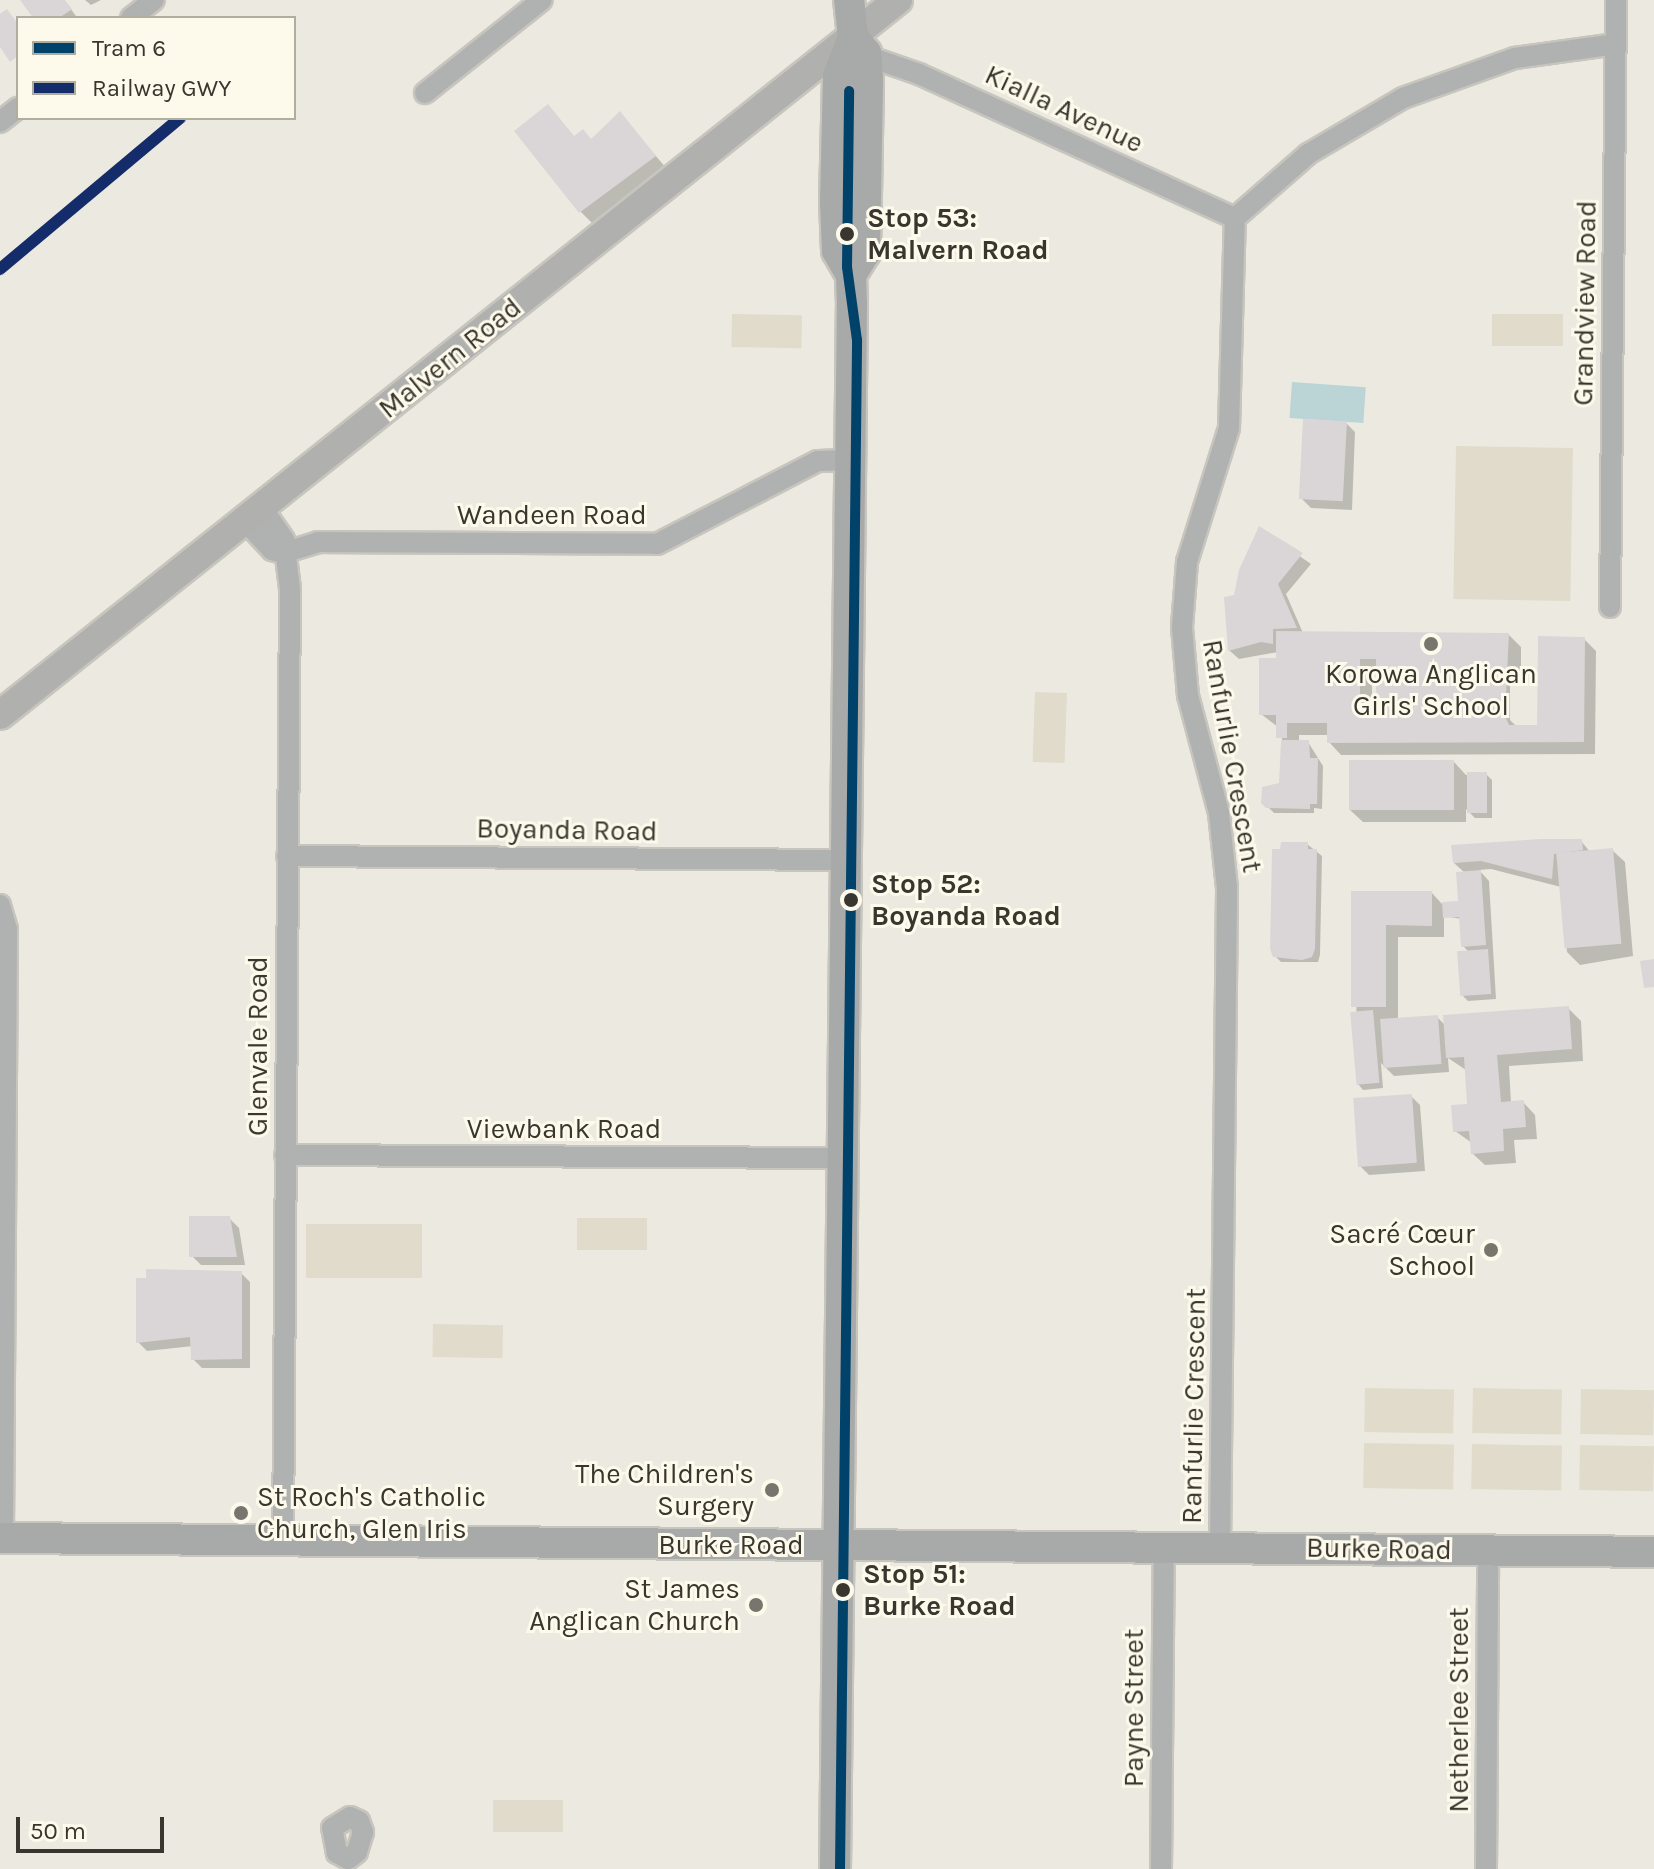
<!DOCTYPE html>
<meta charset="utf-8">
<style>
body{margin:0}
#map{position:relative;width:1654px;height:1869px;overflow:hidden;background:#eceae0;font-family:Karla,sans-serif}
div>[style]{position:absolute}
.green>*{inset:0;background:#e0dbca;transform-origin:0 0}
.water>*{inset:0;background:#bbd4d5;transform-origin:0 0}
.shadow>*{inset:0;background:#0003}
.building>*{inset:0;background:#dad6d7;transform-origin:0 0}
.roads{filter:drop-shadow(2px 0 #c7c5bd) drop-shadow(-2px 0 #c7c5bd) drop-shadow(0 2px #c7c5bd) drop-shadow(0 -2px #c7c5bd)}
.minor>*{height:20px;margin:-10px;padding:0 10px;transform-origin:10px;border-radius:10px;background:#b0b1b1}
.secondary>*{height:28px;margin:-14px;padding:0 14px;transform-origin:14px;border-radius:14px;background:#b0b0af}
.primary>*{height:30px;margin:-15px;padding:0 15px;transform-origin:15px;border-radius:15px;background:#a8a9a9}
.rail-1>*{height:12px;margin:-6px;padding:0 6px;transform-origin:6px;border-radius:6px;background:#152c6b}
.tram-1>*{height:10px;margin:-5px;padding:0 5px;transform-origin:5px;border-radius:5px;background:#01426a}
.dots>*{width:22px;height:22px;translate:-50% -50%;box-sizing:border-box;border:4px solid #fefaeb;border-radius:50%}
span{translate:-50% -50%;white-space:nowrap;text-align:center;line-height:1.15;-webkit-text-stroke:6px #fefaeb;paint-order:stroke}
.street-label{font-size:28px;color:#38362f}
.stop-label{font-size:28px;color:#38362f;font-weight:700}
.left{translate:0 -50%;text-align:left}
.poi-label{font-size:28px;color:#38362f}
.right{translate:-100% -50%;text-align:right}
.legend{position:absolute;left:16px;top:16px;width:280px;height:104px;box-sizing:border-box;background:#fefaeb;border:2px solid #afaca0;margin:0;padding:10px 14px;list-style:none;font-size:24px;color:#38362f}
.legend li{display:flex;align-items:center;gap:16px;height:40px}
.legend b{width:40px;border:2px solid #afaca0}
.scale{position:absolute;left:16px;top:1817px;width:148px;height:36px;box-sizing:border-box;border:4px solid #38362f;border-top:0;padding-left:10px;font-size:24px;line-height:28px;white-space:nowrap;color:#38362f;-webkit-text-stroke:6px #fefaeb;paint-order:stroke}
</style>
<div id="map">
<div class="green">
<i style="left:732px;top:314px;width:70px;height:33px;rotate:1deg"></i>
<i style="left:1492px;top:314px;width:71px;height:32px"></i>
<i style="left:1456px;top:446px;width:117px;height:153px;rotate:1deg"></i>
<i style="left:1035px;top:692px;width:32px;height:70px;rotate:2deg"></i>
<i style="left:577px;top:1218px;width:70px;height:32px"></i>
<i style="left:306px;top:1224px;width:116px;height:54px"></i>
<i style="left:433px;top:1324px;width:70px;height:33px;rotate:1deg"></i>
<i style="left:1365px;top:1388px;width:89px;height:44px;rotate:1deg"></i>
<i style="left:1473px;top:1388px;width:89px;height:45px;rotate:1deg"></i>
<i style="left:1581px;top:1389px;width:73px;height:45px;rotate:1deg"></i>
<i style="left:1364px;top:1443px;width:90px;height:45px;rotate:1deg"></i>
<i style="left:1472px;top:1444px;width:90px;height:45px;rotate:1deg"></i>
<i style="left:1580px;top:1445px;width:74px;height:45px;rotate:1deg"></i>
<i style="left:493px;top:1800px;width:70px;height:32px"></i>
</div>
<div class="water">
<i style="left:1292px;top:382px;width:74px;height:36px;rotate:4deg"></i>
</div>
<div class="shadow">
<i style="clip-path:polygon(22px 0,64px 0,76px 16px,35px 18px)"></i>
<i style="clip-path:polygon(85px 0,101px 0,91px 5px)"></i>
<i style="clip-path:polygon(620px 114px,667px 169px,593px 224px,581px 212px,575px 138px,592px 140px)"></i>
<i style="clip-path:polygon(1346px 423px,1355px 432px,1352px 510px,1311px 508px,1302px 499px)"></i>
<i style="clip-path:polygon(evenodd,1260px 529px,1311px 564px,1286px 594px,1303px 633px,1509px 635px,1521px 647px,1521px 672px,1510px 672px,1510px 720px,1517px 727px,1539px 728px,1584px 639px,1596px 651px,1595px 754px,1341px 755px,1329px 742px,1329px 735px,1299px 735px,1299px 742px,1308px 742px,1323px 766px,1322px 809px,1314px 808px,1314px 813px,1274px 813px,1263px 802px,1281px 785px,1283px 742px,1278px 727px,1261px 714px,1278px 652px,1239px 659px,1230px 651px,1226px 598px,1236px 597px,1260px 529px,1372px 670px,1378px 670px,1378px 717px,1372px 717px,1372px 670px)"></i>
<i style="clip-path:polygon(1454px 762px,1466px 775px,1486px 774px,1492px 780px,1492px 818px,1475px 818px,1466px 809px,1466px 822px,1363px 822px,1350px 810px)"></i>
<i style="clip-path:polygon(1581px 841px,1591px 853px,1612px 850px,1625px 862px,1633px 956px,1580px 965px,1567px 952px,1561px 887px,1491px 869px,1479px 870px,1489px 881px,1496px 999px,1468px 1001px,1463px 996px,1470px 953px,1463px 946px,1461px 919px,1444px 916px,1444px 937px,1398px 937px,1398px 1020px,1437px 1017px,1446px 1026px,1568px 1008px,1581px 1021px,1583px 1061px,1509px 1066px,1511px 1103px,1523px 1102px,1535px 1115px,1537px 1139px,1514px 1140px,1516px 1163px,1485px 1165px,1472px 1153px,1472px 1143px,1455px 1131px,1469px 1106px,1466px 1070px,1448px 1058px,1449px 1072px,1394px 1076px,1381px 1063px,1383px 1088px,1363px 1090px,1358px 1084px,1354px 893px,1432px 893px,1442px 904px,1460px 902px,1465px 873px,1454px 863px)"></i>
<i style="clip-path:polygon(1307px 844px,1322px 856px,1320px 955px,1318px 962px,1281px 962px,1275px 956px,1282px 851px)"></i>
<i style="clip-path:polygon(1411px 1096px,1420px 1105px,1425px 1171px,1369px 1175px,1360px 1166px)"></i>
<i style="clip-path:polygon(229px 1218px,239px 1228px,245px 1265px,201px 1265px,192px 1256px)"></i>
<i style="clip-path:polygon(241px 1273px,250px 1282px,250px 1368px,202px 1368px,193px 1359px,193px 1346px,147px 1351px,138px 1342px)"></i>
</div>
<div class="building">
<i style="clip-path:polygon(20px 0,65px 0,72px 9px,59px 18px,33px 18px)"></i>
<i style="clip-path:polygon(7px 9px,18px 24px,18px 56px,10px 62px,0 47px,0 14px)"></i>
<i style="clip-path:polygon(548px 104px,574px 136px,583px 129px,591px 139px,620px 111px,656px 156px,579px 213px,514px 131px)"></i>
<i style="left:1303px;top:419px;width:44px;height:80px;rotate:3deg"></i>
<i style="clip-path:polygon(1259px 526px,1303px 553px,1278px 584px,1297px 628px,1273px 629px,1273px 644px,1261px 642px,1228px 651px,1224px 597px,1234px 595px,1239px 570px)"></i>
<i style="clip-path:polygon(evenodd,1276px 631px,1509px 633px,1505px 716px,1509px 725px,1537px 725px,1538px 636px,1585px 637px,1584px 742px,1327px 743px,1327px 723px,1287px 723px,1287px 738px,1276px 738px,1276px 715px,1259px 715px,1259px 658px,1276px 658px,1276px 631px,1360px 659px,1376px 659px,1376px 715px,1360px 715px,1360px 659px)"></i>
<i style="clip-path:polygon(1281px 740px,1309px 740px,1310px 758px,1318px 758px,1317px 804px,1310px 804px,1310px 809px,1266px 808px,1261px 803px,1262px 787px,1279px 783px)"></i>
<i style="left:1349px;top:760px;width:105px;height:50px"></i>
<i style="left:1487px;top:772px;width:41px;height:20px;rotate:90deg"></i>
<i style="clip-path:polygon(1540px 839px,1582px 839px,1583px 850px,1554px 854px,1552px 879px,1481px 861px,1453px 863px,1451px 845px)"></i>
<i style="clip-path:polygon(1281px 842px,1308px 842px,1308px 849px,1317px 849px,1315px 949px,1312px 957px,1302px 960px,1273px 957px,1270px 949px,1272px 849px,1280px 849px)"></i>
<i style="left:1613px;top:848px;width:96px;height:57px;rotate:85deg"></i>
<i style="clip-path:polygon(1481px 870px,1486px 945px,1461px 947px,1459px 917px,1443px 918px,1442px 902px,1458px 901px,1456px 872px)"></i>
<i style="clip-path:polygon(1351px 891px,1432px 891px,1432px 926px,1386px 925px,1386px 1007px,1351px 1007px)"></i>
<i style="left:1488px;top:949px;width:45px;height:31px;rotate:86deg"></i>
<i style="clip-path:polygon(1654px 959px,1654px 987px,1644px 988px,1640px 961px)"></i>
<i style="clip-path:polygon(1569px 1006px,1572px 1049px,1497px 1055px,1501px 1102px,1524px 1100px,1526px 1127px,1503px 1129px,1504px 1151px,1471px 1154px,1469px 1131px,1453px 1132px,1451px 1105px,1467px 1104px,1464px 1057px,1446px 1058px,1443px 1015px)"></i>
<i style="left:1373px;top:1010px;width:73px;height:23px;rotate:85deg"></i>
<i style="left:1438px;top:1015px;width:49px;height:58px;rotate:86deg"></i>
<i style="left:1412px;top:1094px;width:69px;height:59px;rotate:86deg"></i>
<i style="clip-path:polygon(189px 1216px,230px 1216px,237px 1257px,189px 1257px)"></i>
<i style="clip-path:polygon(146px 1269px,242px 1271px,242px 1359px,191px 1360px,190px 1337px,136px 1343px,136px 1278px,146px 1278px)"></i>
</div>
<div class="roads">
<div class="minor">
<i style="left:131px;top:18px;width:29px;rotate:-38deg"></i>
<i style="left:867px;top:56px;width:55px;rotate:19.1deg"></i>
<i style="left:919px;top:74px;width:347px;rotate:24.5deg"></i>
<i style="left:425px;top:93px;width:149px;rotate:-38.5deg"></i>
<i style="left:0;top:122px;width:23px;rotate:-38deg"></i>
<i style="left:262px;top:508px;width:39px;rotate:55deg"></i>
<i style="left:284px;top:540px;width:49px;rotate:83deg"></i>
<i style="left:290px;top:589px;width:951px;rotate:90.42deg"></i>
<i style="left:245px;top:521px;width:40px;rotate:47deg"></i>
<i style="left:272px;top:550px;width:11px;rotate:15deg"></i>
<i style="left:283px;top:553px;width:37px;rotate:-17deg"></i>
<i style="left:318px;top:542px;width:339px;rotate:0.3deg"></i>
<i style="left:657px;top:544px;width:181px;rotate:-27.3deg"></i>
<i style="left:818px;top:461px;width:32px;rotate:-2deg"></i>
<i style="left:1610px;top:607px;width:607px;rotate:-89.43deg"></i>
<i style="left:287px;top:856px;width:559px;rotate:0.41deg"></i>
<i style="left:0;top:905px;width:25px;rotate:74deg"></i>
<i style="left:7px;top:929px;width:609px;rotate:90.38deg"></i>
<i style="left:285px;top:1155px;width:557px;rotate:0.31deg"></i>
<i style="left:1220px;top:1548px;width:660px;rotate:-89.39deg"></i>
<i style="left:1227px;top:888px;width:75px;rotate:-96.1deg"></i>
<i style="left:1219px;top:813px;width:121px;rotate:-104.8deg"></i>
<i style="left:1188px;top:696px;width:69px;rotate:-95deg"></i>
<i style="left:1182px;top:627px;width:65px;rotate:-85.6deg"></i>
<i style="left:1187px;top:562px;width:140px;rotate:-72.6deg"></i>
<i style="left:1229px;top:428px;width:210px;rotate:-88.4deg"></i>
<i style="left:1235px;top:218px;width:97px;rotate:-41.2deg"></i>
<i style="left:1308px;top:154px;width:110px;rotate:-30.5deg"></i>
<i style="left:1403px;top:98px;width:119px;rotate:-19.7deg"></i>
<i style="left:1515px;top:58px;width:102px;rotate:-7.9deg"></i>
<i style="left:350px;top:1817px;width:10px;rotate:24deg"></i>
<i style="left:359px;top:1821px;width:12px;rotate:70deg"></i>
<i style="left:363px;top:1832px;width:21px;rotate:107deg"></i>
<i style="left:357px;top:1852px;width:11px;rotate:142deg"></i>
<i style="left:348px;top:1859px;width:13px;rotate:-151deg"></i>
<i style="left:337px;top:1853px;width:25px;rotate:-101deg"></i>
<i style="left:332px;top:1828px;width:21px;rotate:-31deg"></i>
<i style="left:1161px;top:1869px;width:322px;rotate:-89.5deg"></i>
<i style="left:1486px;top:1869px;width:319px;rotate:-89.6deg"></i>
</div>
<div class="secondary">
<i style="left:0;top:715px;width:1148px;rotate:-38.53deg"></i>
</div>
<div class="primary">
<i style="left:851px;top:275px;width:26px;rotate:-58deg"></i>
<i style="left:865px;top:253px;width:174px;rotate:-89deg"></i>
<i style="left:868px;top:79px;width:26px;rotate:-94deg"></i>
<i style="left:866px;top:53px;width:21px;rotate:-129deg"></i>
<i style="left:0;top:1538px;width:1654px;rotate:0.48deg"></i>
<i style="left:835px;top:1869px;width:1565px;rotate:-89.38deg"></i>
<i style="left:852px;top:304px;width:29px;rotate:-92deg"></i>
<i style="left:851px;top:275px;width:28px;rotate:-120deg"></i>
<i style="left:837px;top:251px;width:49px;rotate:-92.3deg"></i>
<i style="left:835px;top:202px;width:126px;rotate:-88.6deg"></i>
<i style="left:838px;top:76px;width:42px;rotate:-69deg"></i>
<i style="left:853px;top:37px;width:37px;rotate:-96deg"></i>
</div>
</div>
<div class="rail-1">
<i style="left:0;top:269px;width:235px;rotate:-40deg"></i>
</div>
<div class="tram-1">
<i style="left:840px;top:1869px;width:1529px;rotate:-89.36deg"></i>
<i style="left:857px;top:340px;width:74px;rotate:-97.8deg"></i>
<i style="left:847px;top:267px;width:176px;rotate:-89.3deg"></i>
</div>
<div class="dots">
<i style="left:847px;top:234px;background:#38362f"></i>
<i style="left:1431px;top:644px;background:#77756d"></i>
<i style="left:851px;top:900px;background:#38362f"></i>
<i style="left:1491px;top:1250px;background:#77756d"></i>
<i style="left:772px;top:1490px;background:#77756d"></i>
<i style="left:241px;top:1513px;background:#77756d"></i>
<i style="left:843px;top:1590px;background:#38362f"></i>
<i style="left:756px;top:1605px;background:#77756d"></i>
</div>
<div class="street-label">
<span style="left:1064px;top:109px;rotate:25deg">Kialla Avenue</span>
<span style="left:1585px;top:303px;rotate:-89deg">Grandview Road</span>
<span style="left:450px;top:358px;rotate:-39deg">Malvern Road</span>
<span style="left:552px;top:515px">Wandeen Road</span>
<span style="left:1232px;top:756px;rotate:80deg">Ranfurlie Crescent</span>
<span style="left:567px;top:830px;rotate:1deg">Boyanda Road</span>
<span style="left:258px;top:1046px;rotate:-90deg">Glenvale Road</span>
<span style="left:564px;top:1129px">Viewbank Road</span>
<span style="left:1194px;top:1406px;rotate:-89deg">Ranfurlie Crescent</span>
<span style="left:731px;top:1545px">Burke Road</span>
<span style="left:1379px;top:1549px;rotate:1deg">Burke Road</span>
<span style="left:1134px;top:1708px;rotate:-90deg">Payne Street</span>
<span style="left:1459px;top:1710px;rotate:-90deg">Netherlee Street</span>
</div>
<div class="stop-label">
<span class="left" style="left:867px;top:234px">Stop 53:<br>Malvern Road</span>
<span class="left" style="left:871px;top:900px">Stop 52:<br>Boyanda Road</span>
<span class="left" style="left:863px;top:1590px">Stop 51:<br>Burke Road</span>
</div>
<div class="poi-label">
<span style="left:1431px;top:690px">Korowa Anglican<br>Girls' School</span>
<span class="right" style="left:1475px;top:1250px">Sacré Cœur<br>School</span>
<span class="right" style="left:754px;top:1490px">The Children's<br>Surgery</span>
<span class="left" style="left:257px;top:1513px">St Roch's Catholic<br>Church, Glen Iris</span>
<span class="right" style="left:740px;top:1605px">St James<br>Anglican Church</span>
</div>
<ul class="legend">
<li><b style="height:10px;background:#01426a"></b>Tram 6</li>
<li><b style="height:10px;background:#152c6b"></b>Railway GWY</li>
</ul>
<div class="scale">50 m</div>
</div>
